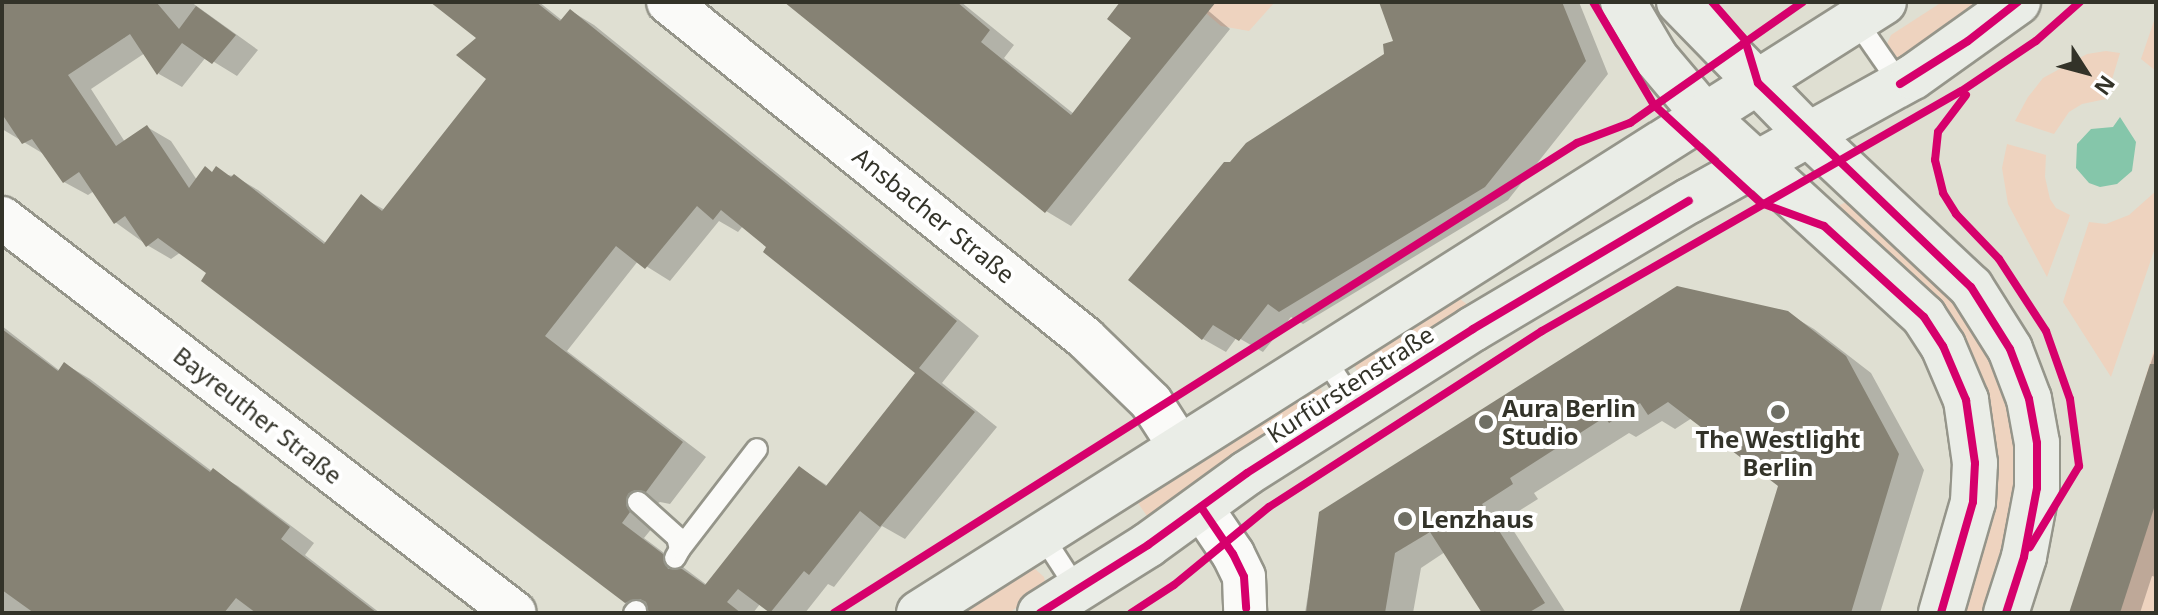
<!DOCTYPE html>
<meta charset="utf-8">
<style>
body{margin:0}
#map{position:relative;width:2158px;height:615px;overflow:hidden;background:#dfdfd2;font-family:"Noto Sans",sans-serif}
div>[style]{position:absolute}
.green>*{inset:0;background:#eed3bf}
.water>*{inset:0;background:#85c6aa}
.shadow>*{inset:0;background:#0003}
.building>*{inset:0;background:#868274}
.roads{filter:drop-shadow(2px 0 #95958a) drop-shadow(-2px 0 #95958a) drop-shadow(0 2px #95958a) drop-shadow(0 -2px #95958a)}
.lane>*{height:20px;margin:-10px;padding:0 10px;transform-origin:10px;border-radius:10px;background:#fafaf8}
.street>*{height:42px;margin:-21px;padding:0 21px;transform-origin:21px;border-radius:21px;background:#fafaf8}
.secondary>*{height:44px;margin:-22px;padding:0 22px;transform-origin:22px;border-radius:22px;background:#eaede7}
.cycleway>*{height:8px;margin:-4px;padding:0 4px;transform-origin:4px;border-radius:4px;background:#d6006c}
.dots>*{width:22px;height:22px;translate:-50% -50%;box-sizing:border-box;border:4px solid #fff;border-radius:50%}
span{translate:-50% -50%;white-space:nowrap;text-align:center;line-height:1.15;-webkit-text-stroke:8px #fff;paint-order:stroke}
.street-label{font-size:24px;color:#333329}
.poi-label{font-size:24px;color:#333329;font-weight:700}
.left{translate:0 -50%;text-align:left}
.frame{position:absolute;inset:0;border:4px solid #333329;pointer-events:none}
.north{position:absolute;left:2046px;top:32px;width:80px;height:80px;-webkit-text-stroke:6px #fff;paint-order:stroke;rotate:126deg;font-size:22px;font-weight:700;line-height:32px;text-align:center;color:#333329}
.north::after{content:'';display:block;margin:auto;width:28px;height:36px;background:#333329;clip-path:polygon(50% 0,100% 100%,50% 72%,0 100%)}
</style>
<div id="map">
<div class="green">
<i style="clip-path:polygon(1193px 2px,1275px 2px,1249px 31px,1221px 26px)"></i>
<i style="clip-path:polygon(1942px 2px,1994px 2px,1898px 62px,1892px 60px,1885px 48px,1891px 35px)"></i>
<i style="clip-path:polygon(2156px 15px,2156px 71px,2141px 59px)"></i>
<i style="clip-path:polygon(2106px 51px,2120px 53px,2106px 99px,2082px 104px,2069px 112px,2054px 134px,2015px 121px,2028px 97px,2043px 78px,2087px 54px)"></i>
<i style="clip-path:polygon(2007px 144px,2046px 155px,2045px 177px,2050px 199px,2056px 208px,2070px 215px,2047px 277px,2008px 204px,2002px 168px)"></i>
<i style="clip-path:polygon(2156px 191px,2156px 245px,2111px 377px,2063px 302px,2089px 222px,2106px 224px,2129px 215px)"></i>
<i style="clip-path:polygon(1850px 200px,1951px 294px,1990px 354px,2004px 385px,2013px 422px,2016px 466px,2012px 513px,2002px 562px,1985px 613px,1963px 613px,1991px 508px,1907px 272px,1834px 208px)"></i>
<i style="clip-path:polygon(1456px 296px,1468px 305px,1441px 328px,1363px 375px,1358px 373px,1355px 367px,1358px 358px)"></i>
<i style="clip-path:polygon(2156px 343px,2156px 613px,2120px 613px,2136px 408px)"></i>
<i style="clip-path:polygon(1314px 387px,1321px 389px,1324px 398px,1151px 522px,1134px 497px)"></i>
<i style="clip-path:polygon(1033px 567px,1044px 577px,1046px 586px,1009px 613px,950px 613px)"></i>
</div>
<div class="water">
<i style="clip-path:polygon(2120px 117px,2136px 142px,2132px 171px,2117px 184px,2100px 187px,2089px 183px,2076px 168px,2077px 144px,2091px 129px,2113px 127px)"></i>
</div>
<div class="shadow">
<i style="clip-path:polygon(evenodd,2px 2px,191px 2px,258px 50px,237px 76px,206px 57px,182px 87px,159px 74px,145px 53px,91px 89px,125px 142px,147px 127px,171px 141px,197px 180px,213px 173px,234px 176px,258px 190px,326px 243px,361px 197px,385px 210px,489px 79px,479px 38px,435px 2px,539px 2px,563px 21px,571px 11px,594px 25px,979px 336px,942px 383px,997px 427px,905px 539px,882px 526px,834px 587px,828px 584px,805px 613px,772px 613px,760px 604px,753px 613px,646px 613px,540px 539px,204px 280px,209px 273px,181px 252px,171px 259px,147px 245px,115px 222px,94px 191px,88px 195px,64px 182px,47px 156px,2px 129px,2px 2px,719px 221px,738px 232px,743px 226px,918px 373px,828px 486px,800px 468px,707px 585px,644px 538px,653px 527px,651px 507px,660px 502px,670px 504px,706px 457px,567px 351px,638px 261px,670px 281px,719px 221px)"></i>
<i style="clip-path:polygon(787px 2px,961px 2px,1014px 45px,1004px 58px,1074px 114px,1133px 38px,1123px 2px,1198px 2px,1230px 29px,1071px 226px,1046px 211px)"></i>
<i style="clip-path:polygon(1381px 2px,1579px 2px,1608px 74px,1508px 200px,1303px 324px,1291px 317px,1263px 352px,1237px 337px,1226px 352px,1203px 339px,1131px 280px,1231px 164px,1387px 55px,1396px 42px)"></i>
<i style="clip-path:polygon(1787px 313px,1814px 329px,1871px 373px,1924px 470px,1880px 613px,1741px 613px,1780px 485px,1692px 418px,1675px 429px,1662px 421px,1636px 437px,1629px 433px,1534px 493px,1538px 499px,1506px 519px,1566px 613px,1485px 613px,1445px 552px,1421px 568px,1413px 613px,1305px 613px,1321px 514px)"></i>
<i style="clip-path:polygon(2px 326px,60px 371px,65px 364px,90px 379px,213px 472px,238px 486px,314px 543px,305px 555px,380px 613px,2px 613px)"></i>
<i style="clip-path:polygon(2156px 347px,2156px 577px,2152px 576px,2140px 613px,2070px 613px)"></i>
</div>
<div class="building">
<i style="clip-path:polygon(evenodd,2px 2px,152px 2px,157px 3px,179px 29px,196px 6px,236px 35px,212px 64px,182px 43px,157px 75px,130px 34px,68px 75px,116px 146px,147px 125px,189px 188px,205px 166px,212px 172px,216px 166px,231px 177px,234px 174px,324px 244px,361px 194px,382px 211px,486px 79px,456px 55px,476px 38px,430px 2px,536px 2px,560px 21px,570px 9px,957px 321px,919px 368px,975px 412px,880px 527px,860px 511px,809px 575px,804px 571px,770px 613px,738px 589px,727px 602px,741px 613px,649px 613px,646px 602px,640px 599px,625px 603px,201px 281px,206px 273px,158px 238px,146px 247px,125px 216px,114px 224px,79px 172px,63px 183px,32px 139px,22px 144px,2px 114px,2px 2px,697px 206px,713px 220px,721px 210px,766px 247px,763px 252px,915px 373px,826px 486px,799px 466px,705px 585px,682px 569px,668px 569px,663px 554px,622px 523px,630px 512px,626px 505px,628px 494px,635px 490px,646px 492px,683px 442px,545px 336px,616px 246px,645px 269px,697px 206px)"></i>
<i style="clip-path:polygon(784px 2px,957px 2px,990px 30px,981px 42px,1071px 115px,1131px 38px,1107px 19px,1120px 2px,1216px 2px,1045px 213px)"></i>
<i style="clip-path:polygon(1379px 2px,1562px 2px,1586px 61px,1485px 187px,1279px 312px,1268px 304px,1239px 341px,1213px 325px,1202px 340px,1128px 280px,1224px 162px,1230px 162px,1246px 143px,1384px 54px,1383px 44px,1393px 41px)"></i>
<i style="clip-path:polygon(1677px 286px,1788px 311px,1846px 356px,1899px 454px,1851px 613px,1739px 613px,1778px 486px,1668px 402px,1648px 415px,1640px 403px,1609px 423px,1605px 417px,1510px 478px,1513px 484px,1482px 504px,1545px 603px,1528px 613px,1482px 613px,1430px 532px,1395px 553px,1385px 613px,1306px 613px,1319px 512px)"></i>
<i style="clip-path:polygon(2px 329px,58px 371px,64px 362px,210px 472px,213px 468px,290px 527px,281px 539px,377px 613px,256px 613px,236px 598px,224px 613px,34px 613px,2px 590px)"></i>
<i style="clip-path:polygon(2150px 364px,2156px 364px,2156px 502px,2120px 613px,2069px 613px)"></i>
</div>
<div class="roads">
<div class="lane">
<i style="left:1855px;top:19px;width:79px;rotate:55.3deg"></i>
<i style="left:1323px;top:356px;width:58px;rotate:56.3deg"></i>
<i style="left:638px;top:502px;width:52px;rotate:41.9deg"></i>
<i style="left:677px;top:537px;width:12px;rotate:76deg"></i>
<i style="left:680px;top:549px;width:10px;rotate:119deg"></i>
<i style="left:1042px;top:535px;width:64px;rotate:57.1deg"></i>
<i style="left:680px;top:549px;width:126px;rotate:-52.4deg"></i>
<i style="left:634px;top:613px;width:3px;rotate:-45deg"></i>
</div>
<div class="street">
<i style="left:668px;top:2px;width:536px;rotate:38.86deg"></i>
<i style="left:1085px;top:338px;width:92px;rotate:44.1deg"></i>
<i style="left:1151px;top:402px;width:54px;rotate:57.2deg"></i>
<i style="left:2px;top:218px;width:647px;rotate:37.6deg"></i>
<i style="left:1201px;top:507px;width:57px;rotate:55.8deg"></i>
<i style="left:1233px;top:554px;width:25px;rotate:64deg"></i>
<i style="left:1244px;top:577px;width:36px;rotate:88deg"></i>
</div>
<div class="secondary">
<i style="left:1623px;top:2px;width:65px;rotate:59.5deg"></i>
<i style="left:1656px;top:58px;width:76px;rotate:49.8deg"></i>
<i style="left:1705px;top:116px;width:297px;rotate:42.5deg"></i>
<i style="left:1924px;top:317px;width:35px;rotate:57deg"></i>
<i style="left:1943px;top:346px;width:59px;rotate:66.9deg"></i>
<i style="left:1966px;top:400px;width:64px;rotate:81.9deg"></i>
<i style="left:1975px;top:463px;width:39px;rotate:93deg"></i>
<i style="left:1973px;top:502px;width:116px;rotate:106.1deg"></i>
<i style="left:1679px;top:2px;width:186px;rotate:45.7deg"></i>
<i style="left:1809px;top:135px;width:222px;rotate:43.2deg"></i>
<i style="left:1971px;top:287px;width:73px;rotate:57.8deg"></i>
<i style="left:2010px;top:349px;width:53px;rotate:69.2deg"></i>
<i style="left:2029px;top:399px;width:45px;rotate:79.7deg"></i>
<i style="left:2037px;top:443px;width:45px;rotate:90deg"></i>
<i style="left:2037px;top:488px;width:70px;rotate:100.7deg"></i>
<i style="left:2024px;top:557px;width:59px;rotate:107.8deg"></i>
<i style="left:919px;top:613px;width:1142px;rotate:-32.34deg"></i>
<i style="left:1040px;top:613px;width:128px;rotate:-32.2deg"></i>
<i style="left:1148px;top:545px;width:122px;rotate:-36deg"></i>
<i style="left:1247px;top:473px;width:268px;rotate:-32.5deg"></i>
<i style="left:1473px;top:329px;width:251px;rotate:-30.7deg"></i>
<i style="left:1689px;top:201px;width:256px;rotate:-29deg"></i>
<i style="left:1913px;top:77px;width:129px;rotate:-35.5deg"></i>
</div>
</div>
<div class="cycleway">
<i style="left:1593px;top:2px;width:120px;rotate:59.4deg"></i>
<i style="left:1654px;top:105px;width:145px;rotate:42.5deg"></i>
<i style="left:1761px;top:203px;width:67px;rotate:20.1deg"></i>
<i style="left:1824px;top:226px;width:135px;rotate:42.3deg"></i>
<i style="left:1924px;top:317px;width:35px;rotate:57deg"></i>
<i style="left:1943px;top:346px;width:59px;rotate:66.9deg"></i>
<i style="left:1966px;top:400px;width:64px;rotate:81.9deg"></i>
<i style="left:1975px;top:463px;width:39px;rotate:93deg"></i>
<i style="left:1973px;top:502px;width:116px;rotate:106.1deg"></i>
<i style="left:1712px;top:2px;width:50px;rotate:49deg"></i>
<i style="left:1745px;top:40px;width:45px;rotate:73.2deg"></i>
<i style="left:1758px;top:83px;width:295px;rotate:43.8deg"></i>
<i style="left:1971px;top:287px;width:73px;rotate:57.8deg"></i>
<i style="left:2010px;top:349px;width:53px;rotate:69.2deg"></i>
<i style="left:2029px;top:399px;width:45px;rotate:79.7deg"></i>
<i style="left:2037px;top:443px;width:45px;rotate:90deg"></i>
<i style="left:2037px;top:488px;width:70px;rotate:100.7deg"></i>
<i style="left:2024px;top:557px;width:59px;rotate:107.8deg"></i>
<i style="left:1900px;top:84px;width:80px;rotate:-32.3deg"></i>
<i style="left:1968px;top:41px;width:63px;rotate:-38deg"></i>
<i style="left:1966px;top:95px;width:46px;rotate:127.1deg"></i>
<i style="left:1938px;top:132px;width:28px;rotate:96deg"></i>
<i style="left:1935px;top:160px;width:34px;rotate:76deg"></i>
<i style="left:1943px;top:193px;width:25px;rotate:58deg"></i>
<i style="left:1956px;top:214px;width:62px;rotate:46.3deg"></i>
<i style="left:1999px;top:259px;width:86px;rotate:56.9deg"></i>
<i style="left:2046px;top:331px;width:72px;rotate:70.6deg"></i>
<i style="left:2070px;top:399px;width:68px;rotate:82.3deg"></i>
<i style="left:2079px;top:466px;width:95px;rotate:121.2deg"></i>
<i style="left:1201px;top:507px;width:57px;rotate:55.8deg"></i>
<i style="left:1233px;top:554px;width:25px;rotate:64deg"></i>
<i style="left:1244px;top:577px;width:31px;rotate:86deg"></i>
<i style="left:834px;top:613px;width:879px;rotate:-32.32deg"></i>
<i style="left:1577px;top:143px;width:57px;rotate:-20.7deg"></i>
<i style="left:1630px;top:123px;width:211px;rotate:-35deg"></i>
<i style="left:1040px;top:613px;width:128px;rotate:-32.2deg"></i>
<i style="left:1148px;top:545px;width:122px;rotate:-36deg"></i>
<i style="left:1247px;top:473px;width:268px;rotate:-32.5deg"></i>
<i style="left:1473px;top:329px;width:251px;rotate:-30.7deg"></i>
<i style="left:1131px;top:613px;width:51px;rotate:-33.1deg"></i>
<i style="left:1174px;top:585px;width:123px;rotate:-39.4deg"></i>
<i style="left:1269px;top:507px;width:325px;rotate:-32.8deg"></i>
<i style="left:1542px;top:331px;width:482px;rotate:-29.8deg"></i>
<i style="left:1960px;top:92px;width:92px;rotate:-33.9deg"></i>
<i style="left:2036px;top:41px;width:59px;rotate:-41.6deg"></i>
</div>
<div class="dots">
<i style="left:1778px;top:412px;background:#6f6f64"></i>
<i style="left:1486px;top:422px;background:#6f6f64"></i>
<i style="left:1405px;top:519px;background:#6f6f64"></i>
</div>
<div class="street-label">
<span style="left:934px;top:215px;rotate:39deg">Ansbacher Straße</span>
<span style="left:1350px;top:384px;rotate:-33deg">Kurfürstenstraße</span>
<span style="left:258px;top:415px;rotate:38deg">Bayreuther Straße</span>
</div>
<div class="poi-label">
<span class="left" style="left:1502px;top:422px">Aura Berlin<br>Studio</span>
<span style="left:1778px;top:453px">The Westlight<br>Berlin</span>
<span class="left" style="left:1421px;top:519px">Lenzhaus</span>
</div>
<div class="frame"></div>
<div class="north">N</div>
</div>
